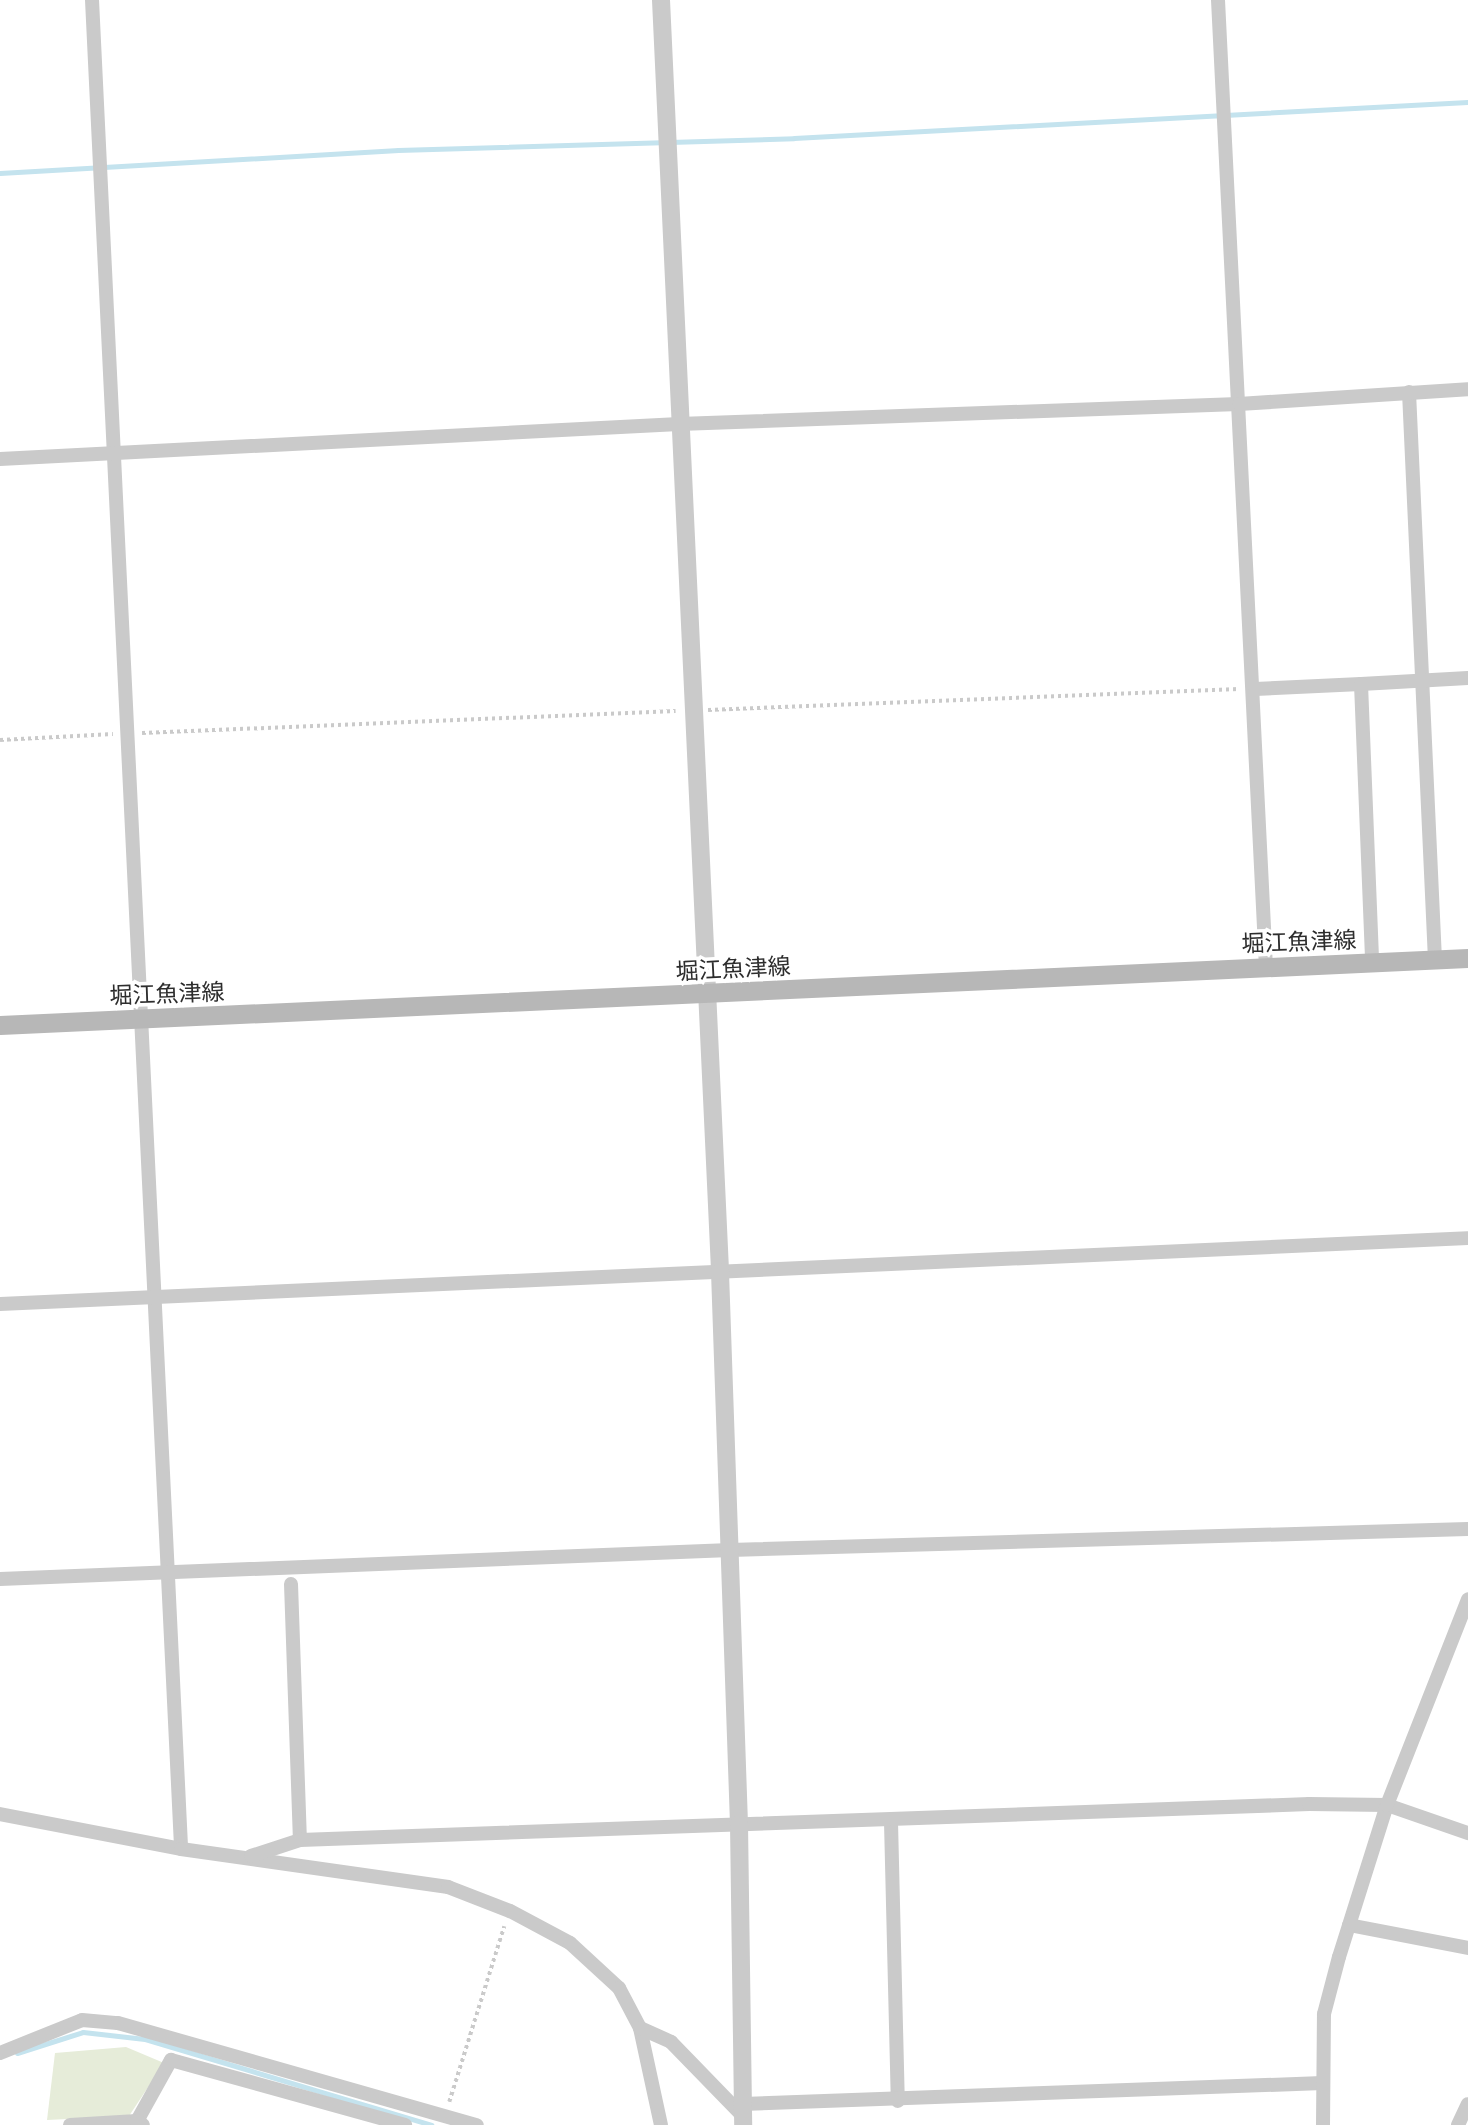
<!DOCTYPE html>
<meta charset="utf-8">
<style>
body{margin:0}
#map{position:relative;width:1468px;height:2125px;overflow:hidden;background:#fff;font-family:"IBM Plex Sans","Noto Sans JP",sans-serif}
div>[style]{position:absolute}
.green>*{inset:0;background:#e6ecd9}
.stream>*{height:5px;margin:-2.5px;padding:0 2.5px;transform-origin:2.5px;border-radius:2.5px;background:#c4e3ee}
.path>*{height:3.5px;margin-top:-1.75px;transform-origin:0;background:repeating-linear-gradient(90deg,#cacaca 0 3.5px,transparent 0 7px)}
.minor>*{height:14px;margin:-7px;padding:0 7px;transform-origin:7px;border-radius:7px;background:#cacaca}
.tertiary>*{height:18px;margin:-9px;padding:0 9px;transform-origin:9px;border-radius:9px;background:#cacaca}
.secondary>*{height:19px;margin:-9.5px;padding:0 9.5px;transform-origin:9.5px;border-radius:9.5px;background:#b7b7b7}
span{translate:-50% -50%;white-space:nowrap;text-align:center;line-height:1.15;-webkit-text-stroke:7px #fff;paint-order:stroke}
.street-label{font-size:23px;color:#2d2d2d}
</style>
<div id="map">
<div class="green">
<i style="clip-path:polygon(126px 2047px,164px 2063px,129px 2116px,47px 2120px,55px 2053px)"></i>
</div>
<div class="stream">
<i style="left:0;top:173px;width:399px;rotate:-3.3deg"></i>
<i style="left:398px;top:150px;width:396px;rotate:-1.7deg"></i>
<i style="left:794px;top:138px;width:675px;rotate:-3.06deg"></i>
<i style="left:17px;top:2053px;width:69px;rotate:-17.7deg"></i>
<i style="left:83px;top:2032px;width:62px;rotate:6.4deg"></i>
<i style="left:145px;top:2039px;width:299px;rotate:16.7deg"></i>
</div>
<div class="path">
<i style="left:708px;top:710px;width:531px;rotate:-2.26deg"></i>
<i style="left:142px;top:733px;width:534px;rotate:-2.36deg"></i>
<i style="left:0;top:740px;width:113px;rotate:-3deg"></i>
<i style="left:449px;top:2102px;width:184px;rotate:-72.6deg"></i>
</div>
<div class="minor">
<i style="left:92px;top:0;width:1851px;rotate:87.24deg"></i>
<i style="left:1218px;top:0;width:968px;rotate:87.16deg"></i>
<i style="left:1409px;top:392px;width:569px;rotate:87.38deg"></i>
<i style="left:0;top:459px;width:680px;rotate:-2.95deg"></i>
<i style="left:679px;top:424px;width:560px;rotate:-2.05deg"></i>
<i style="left:1239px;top:404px;width:229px;rotate:-3.7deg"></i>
<i style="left:1361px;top:684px;width:107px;rotate:-3.2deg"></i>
<i style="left:1255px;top:689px;width:106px;rotate:-2.7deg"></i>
<i style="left:1361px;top:684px;width:278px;rotate:87.7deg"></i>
<i style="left:0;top:1304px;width:1469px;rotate:-2.57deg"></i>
<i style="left:0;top:1579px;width:731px;rotate:-2.27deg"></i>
<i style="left:730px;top:1550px;width:738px;rotate:-1.63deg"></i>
<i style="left:291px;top:1584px;width:256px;rotate:88deg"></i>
<i style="left:0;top:1814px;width:184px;rotate:10.9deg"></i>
<i style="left:181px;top:1849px;width:270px;rotate:8.1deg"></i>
<i style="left:448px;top:1887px;width:66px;rotate:21.2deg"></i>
<i style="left:510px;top:1911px;width:68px;rotate:28.1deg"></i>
<i style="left:570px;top:1943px;width:67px;rotate:42.6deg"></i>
<i style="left:619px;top:1988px;width:45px;rotate:62.3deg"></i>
<i style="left:640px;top:2028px;width:99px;rotate:77.8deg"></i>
<i style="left:891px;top:1822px;width:279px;rotate:88.6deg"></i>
<i style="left:251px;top:1856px;width:52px;rotate:-18.1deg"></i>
<i style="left:300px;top:1840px;width:1010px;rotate:-2.04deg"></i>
<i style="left:1309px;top:1804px;width:78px;rotate:0.7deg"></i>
<i style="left:1387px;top:1805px;width:86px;rotate:19.1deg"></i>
<i style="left:1349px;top:1925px;width:121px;rotate:10.9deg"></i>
<i style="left:640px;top:2028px;width:34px;rotate:24deg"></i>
<i style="left:671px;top:2042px;width:105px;rotate:45.8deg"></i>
<i style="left:0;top:2053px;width:88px;rotate:-21.9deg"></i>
<i style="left:82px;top:2020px;width:36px;rotate:5deg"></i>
<i style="left:118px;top:2023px;width:373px;rotate:15.9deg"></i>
<i style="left:742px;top:2104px;width:581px;rotate:-2.07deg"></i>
<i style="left:137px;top:2121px;width:70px;rotate:-60.9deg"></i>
<i style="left:171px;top:2060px;width:243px;rotate:15.5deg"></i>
<i style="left:70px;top:2125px;width:67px;rotate:-3.4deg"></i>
<i style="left:137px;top:2121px;width:7px;rotate:34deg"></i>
<i style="left:1323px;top:2125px;width:111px;rotate:-89.5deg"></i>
<i style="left:1324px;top:2014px;width:59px;rotate:-75.3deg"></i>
<i style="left:1339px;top:1957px;width:159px;rotate:-72.5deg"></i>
<i style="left:1387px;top:1805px;width:221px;rotate:-68.5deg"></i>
<i style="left:1458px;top:2125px;width:23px;rotate:-65deg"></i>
</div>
<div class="tertiary">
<i style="left:661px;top:0;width:1273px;rotate:87.34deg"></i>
<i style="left:720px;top:1272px;width:552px;rotate:88.03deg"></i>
<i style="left:739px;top:1824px;width:301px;rotate:89.2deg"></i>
</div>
<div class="secondary">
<i style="left:0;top:1025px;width:1470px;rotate:-2.61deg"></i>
</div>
<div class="street-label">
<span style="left:1299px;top:941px;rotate:-2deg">堀江魚津線</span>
<span style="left:733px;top:968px;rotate:-3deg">堀江魚津線</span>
<span style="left:167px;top:993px;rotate:-2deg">堀江魚津線</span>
</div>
</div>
